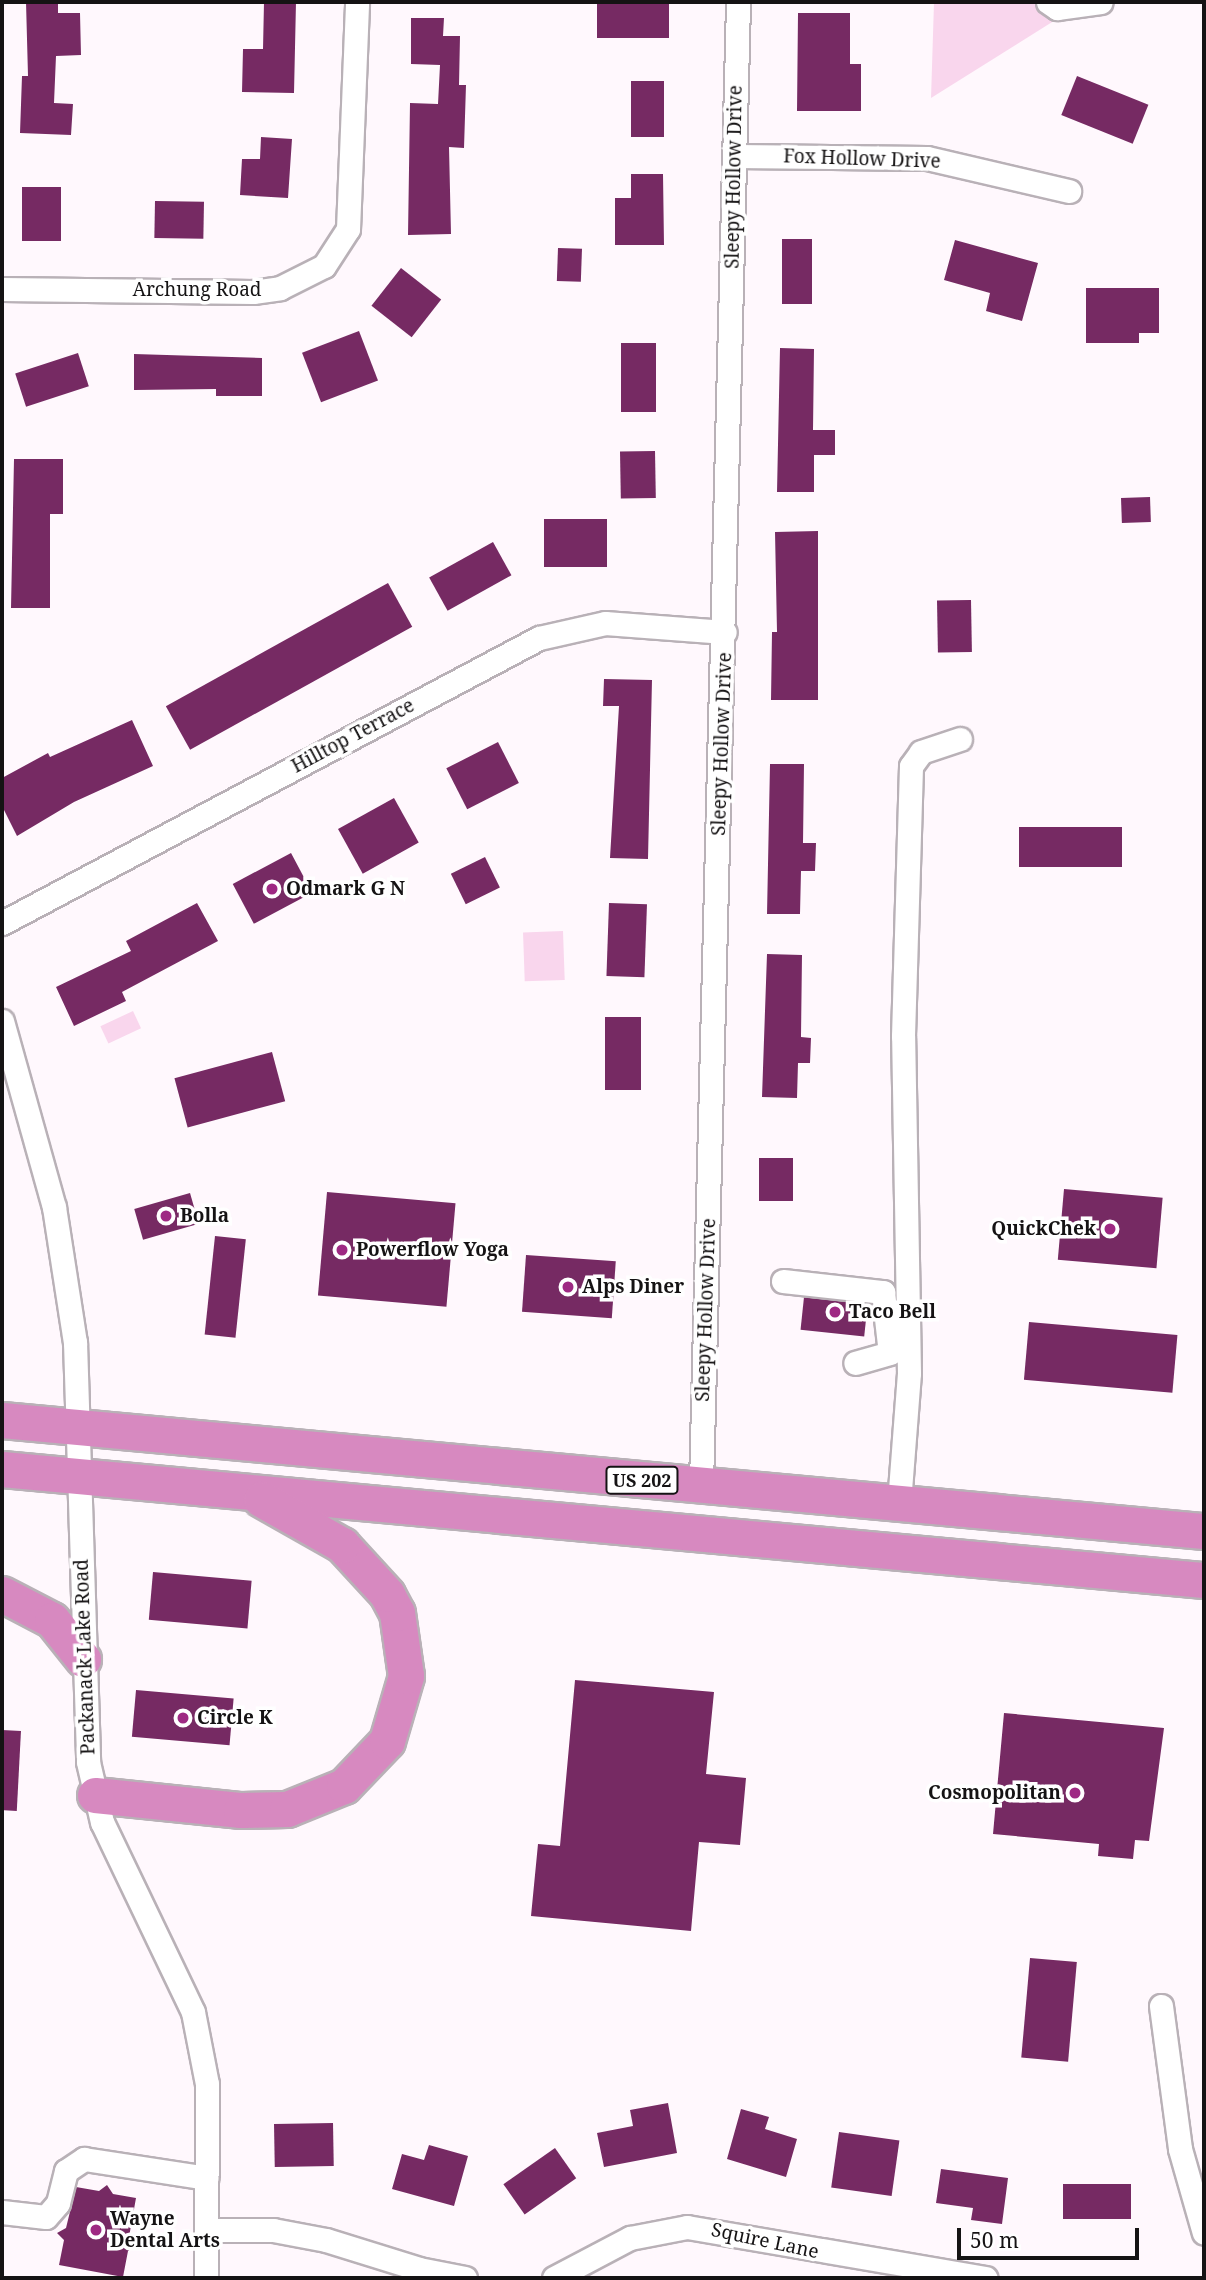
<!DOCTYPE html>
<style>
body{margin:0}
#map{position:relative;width:1206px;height:2280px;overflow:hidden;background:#fff8fd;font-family:"Noto Serif",serif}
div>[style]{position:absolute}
.green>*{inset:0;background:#f9d6ed;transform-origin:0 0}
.building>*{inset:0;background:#762a63;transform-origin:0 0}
.roads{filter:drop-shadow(2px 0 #b9b1b7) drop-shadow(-2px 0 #b9b1b7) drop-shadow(0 2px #b9b1b7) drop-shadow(0 -2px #b9b1b7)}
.minor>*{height:23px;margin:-11.5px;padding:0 11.5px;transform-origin:11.5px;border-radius:11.5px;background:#fff}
.highway>*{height:35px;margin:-17.5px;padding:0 17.5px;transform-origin:17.5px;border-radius:17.5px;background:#d789c0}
.dots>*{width:19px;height:19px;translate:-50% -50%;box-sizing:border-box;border:4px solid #fff;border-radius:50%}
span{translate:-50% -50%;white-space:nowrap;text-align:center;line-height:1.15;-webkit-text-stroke:7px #fff;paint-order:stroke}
.shield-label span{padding:2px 5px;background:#fff;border:2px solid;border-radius:5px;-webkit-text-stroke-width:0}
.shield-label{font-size:18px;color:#151314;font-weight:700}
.street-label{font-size:19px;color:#151314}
.poi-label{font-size:19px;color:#151314;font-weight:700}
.left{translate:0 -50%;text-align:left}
.right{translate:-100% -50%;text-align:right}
.frame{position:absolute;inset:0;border:4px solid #151314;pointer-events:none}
.scale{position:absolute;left:957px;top:2228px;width:182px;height:32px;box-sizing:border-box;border:4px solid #151314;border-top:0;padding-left:9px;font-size:21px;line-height:24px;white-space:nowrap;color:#151314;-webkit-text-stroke:5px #fff;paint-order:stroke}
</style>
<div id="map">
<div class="green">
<i style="clip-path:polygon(934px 2px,1084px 2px,931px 98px)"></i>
<i style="left:563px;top:931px;width:49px;height:40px;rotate:88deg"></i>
<i style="left:133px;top:1011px;width:19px;height:36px;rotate:65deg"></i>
</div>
<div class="building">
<i style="clip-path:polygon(26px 2px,58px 2px,58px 13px,80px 13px,81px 55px,56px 56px,54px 103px,73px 104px,71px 135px,20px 133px,22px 76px,28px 76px)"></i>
<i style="clip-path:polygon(264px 2px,296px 2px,294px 93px,242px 92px,243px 49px,263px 49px)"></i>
<i style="left:597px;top:2px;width:72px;height:36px"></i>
<i style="clip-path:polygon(798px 13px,850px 13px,850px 64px,861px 64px,861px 111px,797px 111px)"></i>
<i style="clip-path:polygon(411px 18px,444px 18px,443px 36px,460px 36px,459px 85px,466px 85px,464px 148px,449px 147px,451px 234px,408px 235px,410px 103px,438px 104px,440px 65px,411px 64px)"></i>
<i style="left:1077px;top:76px;width:77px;height:42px;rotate:22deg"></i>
<i style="left:631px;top:81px;width:33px;height:56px"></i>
<i style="clip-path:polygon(261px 137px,292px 139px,288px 198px,240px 195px,242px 159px,260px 159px)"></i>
<i style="clip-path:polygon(631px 174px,663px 174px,664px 245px,615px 245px,615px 198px,631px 198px)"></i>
<i style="left:22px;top:187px;width:39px;height:54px"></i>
<i style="left:155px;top:201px;width:49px;height:37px;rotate:1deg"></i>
<i style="left:782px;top:239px;width:30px;height:65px"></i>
<i style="clip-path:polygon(955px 240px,1038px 263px,1022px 321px,986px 311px,990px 293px,944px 280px)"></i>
<i style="left:558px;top:248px;width:24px;height:33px;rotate:2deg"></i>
<i style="left:401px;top:268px;width:51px;height:48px;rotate:38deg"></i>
<i style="clip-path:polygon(1086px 288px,1159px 288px,1159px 333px,1139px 333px,1139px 343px,1086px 343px)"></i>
<i style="left:359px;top:331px;width:53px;height:61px;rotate:69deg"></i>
<i style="left:621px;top:343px;width:35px;height:69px"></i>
<i style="clip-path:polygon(780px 348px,814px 349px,813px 430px,835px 430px,835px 455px,814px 455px,814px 492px,777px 492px)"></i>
<i style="left:78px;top:353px;width:35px;height:66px;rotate:72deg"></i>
<i style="clip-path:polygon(134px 354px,262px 358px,262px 396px,216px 396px,216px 389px,134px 390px)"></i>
<i style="left:655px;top:451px;width:47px;height:35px;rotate:89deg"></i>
<i style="clip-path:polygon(14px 459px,63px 459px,63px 514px,50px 514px,50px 608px,11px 608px)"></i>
<i style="left:1150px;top:497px;width:25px;height:29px;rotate:88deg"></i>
<i style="left:544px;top:519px;width:63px;height:48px"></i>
<i style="clip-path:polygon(818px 531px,818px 700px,771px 700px,772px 632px,777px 632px,775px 532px)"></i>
<i style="left:493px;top:542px;width:38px;height:73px;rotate:61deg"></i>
<i style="left:388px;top:583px;width:50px;height:254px;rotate:61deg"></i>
<i style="left:971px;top:600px;width:52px;height:34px;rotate:89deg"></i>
<i style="clip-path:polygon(604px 679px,652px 680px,648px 859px,610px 858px,619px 706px,603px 706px)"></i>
<i style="clip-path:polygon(132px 720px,153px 766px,74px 802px,17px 836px,2px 806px,2px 778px,48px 753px,50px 757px)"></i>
<i style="left:498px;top:742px;width:46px;height:58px;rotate:63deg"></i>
<i style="clip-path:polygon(770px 764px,804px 764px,803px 843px,816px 843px,815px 871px,801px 871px,800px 914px,767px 914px)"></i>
<i style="left:394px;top:798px;width:51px;height:64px;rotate:61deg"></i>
<i style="left:1019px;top:827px;width:103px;height:40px"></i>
<i style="left:291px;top:853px;width:45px;height:66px;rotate:62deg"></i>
<i style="left:485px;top:857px;width:34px;height:38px;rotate:64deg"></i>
<i style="clip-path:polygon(197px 903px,218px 941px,122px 992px,126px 1001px,74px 1026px,56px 987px,131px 951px,126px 941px)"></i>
<i style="left:609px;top:903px;width:38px;height:73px;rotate:2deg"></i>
<i style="clip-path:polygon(767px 954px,802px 955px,801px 1037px,811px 1038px,810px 1063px,798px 1063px,797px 1098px,762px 1097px)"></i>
<i style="left:605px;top:1017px;width:36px;height:73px"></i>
<i style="left:272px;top:1052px;width:51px;height:101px;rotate:75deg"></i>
<i style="left:759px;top:1158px;width:34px;height:43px"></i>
<i style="left:1064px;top:1189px;width:99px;height:71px;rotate:5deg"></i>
<i style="left:327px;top:1192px;width:129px;height:104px;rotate:5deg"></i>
<i style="left:190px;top:1193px;width:32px;height:58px;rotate:74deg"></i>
<i style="left:215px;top:1236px;width:31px;height:99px;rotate:6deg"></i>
<i style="left:526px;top:1255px;width:90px;height:57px;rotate:4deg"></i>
<i style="left:804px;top:1297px;width:64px;height:33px;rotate:6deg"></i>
<i style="left:1029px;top:1322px;width:149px;height:58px;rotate:5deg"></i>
<i style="left:153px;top:1572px;width:99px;height:48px;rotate:5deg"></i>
<i style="clip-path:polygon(575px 1680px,714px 1692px,706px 1774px,746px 1778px,740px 1845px,699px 1842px,691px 1931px,531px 1916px,538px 1844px,560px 1846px)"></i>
<i style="left:136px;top:1690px;width:98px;height:47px;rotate:5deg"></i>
<i style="clip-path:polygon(1004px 1713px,1164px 1728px,1149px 1841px,1135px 1840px,1133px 1859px,1098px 1856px,1099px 1844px,993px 1834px)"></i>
<i style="left:2px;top:1730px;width:19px;height:80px;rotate:3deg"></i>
<i style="left:1030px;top:1958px;width:47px;height:100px;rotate:5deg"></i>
<i style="clip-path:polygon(668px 2103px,677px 2153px,604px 2167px,597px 2133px,633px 2126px,630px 2110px)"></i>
<i style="clip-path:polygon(741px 2109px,769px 2117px,765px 2129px,797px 2139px,786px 2177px,727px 2159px)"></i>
<i style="left:333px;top:2123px;width:43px;height:59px;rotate:89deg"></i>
<i style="left:839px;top:2132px;width:61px;height:56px;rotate:8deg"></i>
<i style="clip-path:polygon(429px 2145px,468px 2156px,454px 2206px,392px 2189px,402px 2154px,424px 2160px)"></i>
<i style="left:555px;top:2148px;width:37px;height:63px;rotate:55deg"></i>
<i style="clip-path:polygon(941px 2169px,1008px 2178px,1002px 2224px,971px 2220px,973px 2208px,936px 2203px)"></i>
<i style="left:1063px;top:2184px;width:68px;height:35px"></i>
<i style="clip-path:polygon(107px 2185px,113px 2194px,136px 2198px,129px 2237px,135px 2245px,128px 2251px,123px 2277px,59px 2265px,64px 2240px,57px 2233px,66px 2228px,76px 2187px,99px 2191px)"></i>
</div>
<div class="roads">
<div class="minor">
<i style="left:1048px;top:2px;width:11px;rotate:34deg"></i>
<i style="left:1057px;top:8px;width:44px;rotate:-7.8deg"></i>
<i style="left:735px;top:156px;width:192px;rotate:0.6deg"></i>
<i style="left:927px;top:158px;width:146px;rotate:13.1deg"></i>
<i style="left:2px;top:289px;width:251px;rotate:0.7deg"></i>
<i style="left:253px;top:292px;width:27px;rotate:-8deg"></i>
<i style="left:280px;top:288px;width:49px;rotate:-26.6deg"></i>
<i style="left:324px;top:266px;width:44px;rotate:-57deg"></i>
<i style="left:348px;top:229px;width:227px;rotate:-87.7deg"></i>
<i style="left:2px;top:923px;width:608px;rotate:-27.96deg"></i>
<i style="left:539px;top:638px;width:68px;rotate:-12.8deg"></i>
<i style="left:605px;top:623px;width:120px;rotate:4.3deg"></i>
<i style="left:2px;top:1021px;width:193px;rotate:74.4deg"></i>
<i style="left:54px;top:1207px;width:137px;rotate:81.2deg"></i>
<i style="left:75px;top:1342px;width:420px;rotate:88.2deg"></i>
<i style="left:88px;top:1762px;width:62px;rotate:76.9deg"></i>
<i style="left:102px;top:1822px;width:211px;rotate:64.4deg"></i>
<i style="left:193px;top:2012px;width:73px;rotate:79deg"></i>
<i style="left:207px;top:2084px;width:194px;rotate:90.3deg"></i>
<i style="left:783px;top:1281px;width:101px;rotate:6.3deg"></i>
<i style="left:883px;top:1292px;width:61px;rotate:83.5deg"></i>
<i style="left:890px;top:1353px;width:36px;rotate:164deg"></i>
<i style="left:701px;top:1485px;width:1483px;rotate:-88.57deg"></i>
<i style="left:899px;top:1503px;width:130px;rotate:-85.6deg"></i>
<i style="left:909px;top:1373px;width:337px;rotate:-91deg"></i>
<i style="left:903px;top:1036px;width:270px;rotate:-88.3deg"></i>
<i style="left:911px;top:766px;width:17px;rotate:-54deg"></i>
<i style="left:921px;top:752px;width:41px;rotate:-18.4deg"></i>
<i style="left:1161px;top:2006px;width:144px;rotate:82.4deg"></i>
<i style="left:1180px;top:2149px;width:87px;rotate:74.1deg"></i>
<i style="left:2px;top:2212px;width:44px;rotate:6.5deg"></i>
<i style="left:46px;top:2217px;width:18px;rotate:-49deg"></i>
<i style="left:58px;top:2203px;width:33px;rotate:-76deg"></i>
<i style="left:66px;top:2171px;width:22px;rotate:-34deg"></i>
<i style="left:84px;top:2159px;width:124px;rotate:8.8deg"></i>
<i style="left:207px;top:2230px;width:66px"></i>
<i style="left:273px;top:2230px;width:54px;rotate:10.7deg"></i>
<i style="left:326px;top:2240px;width:97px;rotate:17.3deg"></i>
<i style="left:419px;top:2269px;width:47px;rotate:11.1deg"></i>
<i style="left:554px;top:2278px;width:86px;rotate:-27.8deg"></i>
<i style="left:630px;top:2238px;width:58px;rotate:-10.9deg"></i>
<i style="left:687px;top:2227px;width:303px;rotate:9.7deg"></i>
</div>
<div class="highway">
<i style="left:2px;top:1420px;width:1207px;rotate:5.28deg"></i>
<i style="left:2px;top:1469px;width:1207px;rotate:5.28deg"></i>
<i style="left:2px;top:1594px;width:56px;rotate:27.5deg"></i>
<i style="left:52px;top:1620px;width:50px;rotate:51.5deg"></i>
<i style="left:95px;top:1795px;width:147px;rotate:5.9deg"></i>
<i style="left:241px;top:1810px;width:46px;rotate:-1.2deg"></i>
<i style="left:287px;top:1809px;width:61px;rotate:-22deg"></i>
<i style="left:344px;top:1786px;width:62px;rotate:-46.3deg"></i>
<i style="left:387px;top:1741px;width:68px;rotate:-73.7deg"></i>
<i style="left:406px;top:1676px;width:64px;rotate:-98.1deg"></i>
<i style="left:397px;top:1613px;width:21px;rotate:-118deg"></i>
<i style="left:387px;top:1594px;width:67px;rotate:-132.6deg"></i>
<i style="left:342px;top:1545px;width:93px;rotate:-150.4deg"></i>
</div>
</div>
<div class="dots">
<i style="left:272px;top:889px;background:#9e2983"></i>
<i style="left:166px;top:1216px;background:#9e2983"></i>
<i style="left:1110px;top:1229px;background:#9e2983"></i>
<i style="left:342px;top:1250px;background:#9e2983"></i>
<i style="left:568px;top:1287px;background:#9e2983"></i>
<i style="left:835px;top:1312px;background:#9e2983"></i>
<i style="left:183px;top:1718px;background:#9e2983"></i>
<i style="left:1075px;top:1793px;background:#9e2983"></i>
<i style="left:96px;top:2230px;background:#9e2983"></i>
</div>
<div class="shield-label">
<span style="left:642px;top:1480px">US 202</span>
</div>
<div class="street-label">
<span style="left:862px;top:159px;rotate:2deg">Fox Hollow Drive</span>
<span style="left:734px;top:177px;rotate:-89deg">Sleepy Hollow Drive</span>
<span style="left:197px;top:290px">Archung Road</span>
<span style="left:353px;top:736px;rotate:-28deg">Hilltop Terrace</span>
<span style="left:722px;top:744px;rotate:-88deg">Sleepy Hollow Drive</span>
<span style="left:706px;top:1310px;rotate:-88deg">Sleepy Hollow Drive</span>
<span style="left:85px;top:1657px;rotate:-92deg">Packanack Lake Road</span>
<span style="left:765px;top:2241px;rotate:12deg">Squire Lane</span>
</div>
<div class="poi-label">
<span class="left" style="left:286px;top:889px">Odmark G N</span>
<span class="left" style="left:180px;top:1216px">Bolla</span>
<span class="right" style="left:1096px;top:1229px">QuickChek</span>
<span class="left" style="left:356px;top:1250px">Powerflow Yoga</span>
<span class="left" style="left:582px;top:1287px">Alps Diner</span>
<span class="left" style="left:849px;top:1312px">Taco Bell</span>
<span class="left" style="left:197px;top:1718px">Circle K</span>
<span class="right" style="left:1061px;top:1793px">Cosmopolitan</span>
<span class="left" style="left:110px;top:2230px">Wayne<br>Dental Arts</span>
</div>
<div class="frame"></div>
<div class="scale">50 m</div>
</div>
